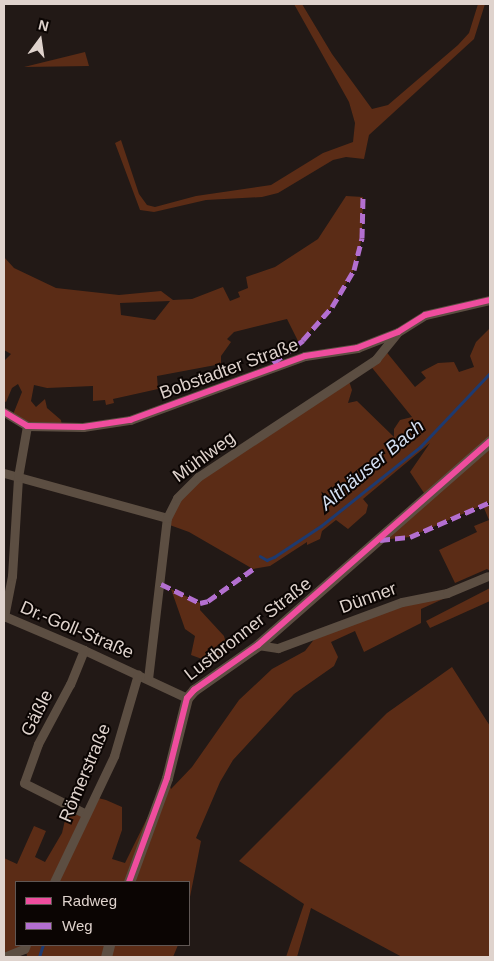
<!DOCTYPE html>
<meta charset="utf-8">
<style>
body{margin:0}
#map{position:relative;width:494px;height:961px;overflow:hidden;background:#221916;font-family:Helvetica,sans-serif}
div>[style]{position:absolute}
.green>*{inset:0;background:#5b2c16}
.stream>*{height:2.5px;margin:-1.25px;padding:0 1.25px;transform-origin:1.25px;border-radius:1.25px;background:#1d3a70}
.minor>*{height:9px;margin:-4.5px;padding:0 4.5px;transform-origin:4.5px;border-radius:4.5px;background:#5c4e42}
.tertiary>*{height:11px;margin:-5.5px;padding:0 5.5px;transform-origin:5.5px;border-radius:5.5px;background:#5c4e42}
.quiet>*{height:5px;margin-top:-2.5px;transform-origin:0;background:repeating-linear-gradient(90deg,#b36fd0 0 10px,transparent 0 15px)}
.cycleway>*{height:6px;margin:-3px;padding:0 3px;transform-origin:3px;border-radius:3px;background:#ef4d9e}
span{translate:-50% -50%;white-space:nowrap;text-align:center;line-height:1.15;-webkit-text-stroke:4px #0b0503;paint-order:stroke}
.street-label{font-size:18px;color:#dfd3cd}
.water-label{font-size:19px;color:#d4dff1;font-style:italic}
.frame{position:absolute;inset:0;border:5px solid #dfd3cd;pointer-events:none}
.legend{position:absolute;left:15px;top:881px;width:175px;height:65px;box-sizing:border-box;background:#0b0503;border:1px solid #605754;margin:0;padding:6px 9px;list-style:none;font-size:15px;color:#dfd3cd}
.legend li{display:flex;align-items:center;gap:10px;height:25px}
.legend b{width:25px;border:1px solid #605754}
.north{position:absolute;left:15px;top:15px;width:50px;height:50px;-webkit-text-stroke:4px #0b0503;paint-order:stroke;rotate:14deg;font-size:14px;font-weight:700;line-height:20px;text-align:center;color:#dfd3cd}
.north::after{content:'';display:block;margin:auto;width:18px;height:22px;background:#dfd3cd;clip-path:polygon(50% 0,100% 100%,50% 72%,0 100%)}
</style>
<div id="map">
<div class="green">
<i style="clip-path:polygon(294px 4px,302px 4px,332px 54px,372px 109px,388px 105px,458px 45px,469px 33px,478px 4px,485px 4px,474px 39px,369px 135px,364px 159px,346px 157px,333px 160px,278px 193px,262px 197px,206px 200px,154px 212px,140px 210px,115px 143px,121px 140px,139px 194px,147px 205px,155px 207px,196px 196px,271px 185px,323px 153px,353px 142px,355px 123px,349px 102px)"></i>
<i style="clip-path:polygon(85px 52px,89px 66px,24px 67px)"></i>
<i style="clip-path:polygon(evenodd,346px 196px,363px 197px,362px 238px,354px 270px,332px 307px,299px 343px,287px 319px,234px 332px,227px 339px,231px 342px,221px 356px,221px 364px,157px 376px,158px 389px,113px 399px,114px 403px,106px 405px,105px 400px,93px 401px,93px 386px,47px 388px,34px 385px,31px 401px,36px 407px,45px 399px,47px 408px,61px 420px,62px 426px,27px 426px,12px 417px,22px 392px,18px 384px,12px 388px,6px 402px,4px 401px,4px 361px,11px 354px,4px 350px,4px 257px,14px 268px,56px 288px,119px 295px,161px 291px,173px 300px,192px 299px,223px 287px,230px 301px,240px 297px,238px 292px,248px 288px,246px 277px,275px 267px,318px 239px,346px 196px,170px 301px,155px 320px,121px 315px,120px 303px,170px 301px)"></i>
<i style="clip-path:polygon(490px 328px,490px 502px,410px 537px,380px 540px,428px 499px,410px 472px,430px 443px,363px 499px,368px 505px,366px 513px,348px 529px,336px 520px,322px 531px,320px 539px,307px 545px,307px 542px,270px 566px,253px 569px,189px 532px,167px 524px,184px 488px,348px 378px,352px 390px,348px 403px,357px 401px,394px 437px,394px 429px,400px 420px,412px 417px,369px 364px,384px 349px,415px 387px,426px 378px,421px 372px,438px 363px,454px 362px,459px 372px,474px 367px,470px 356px,476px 342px)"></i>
<i style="clip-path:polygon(490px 504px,490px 571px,487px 569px,455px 583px,439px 550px,477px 532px,474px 526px,489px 520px,484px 508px)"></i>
<i style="clip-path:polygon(490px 588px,490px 601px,430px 628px,426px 621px)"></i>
<i style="clip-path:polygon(171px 589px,200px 603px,200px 610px,224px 636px,228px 651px,213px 663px,191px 655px,195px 636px,185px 629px)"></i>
<i style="clip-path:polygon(447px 593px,443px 599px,421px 609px,421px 623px,364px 652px,355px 631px,331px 642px,338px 657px,334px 666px,294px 694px,233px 760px,220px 782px,196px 838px,201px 841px,189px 902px,189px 882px,16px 882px,16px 945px,178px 945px,173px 957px,27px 957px,26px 946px,4px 957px,4px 858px,17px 864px,34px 826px,46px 831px,35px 857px,45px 862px,62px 833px,66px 816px,86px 814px,94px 797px,106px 800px,122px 807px,122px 830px,112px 859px,125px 863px,167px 778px,171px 789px,192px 767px,239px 700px,272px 669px,305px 651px,319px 633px,402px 602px)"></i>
<i style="clip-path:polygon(452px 667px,490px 726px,490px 957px,402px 957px,311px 908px,297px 957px,286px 957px,304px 904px,239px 861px,387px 713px)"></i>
</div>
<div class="stream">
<i style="left:260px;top:556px;width:8px;rotate:30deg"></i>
<i style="left:267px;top:560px;width:8px;rotate:-23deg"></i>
<i style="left:274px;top:557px;width:56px;rotate:-33.4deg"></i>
<i style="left:321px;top:526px;width:127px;rotate:-38.6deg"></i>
<i style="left:420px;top:447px;width:102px;rotate:-46.6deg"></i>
<i style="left:39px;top:957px;width:13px;rotate:-72deg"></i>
</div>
<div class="minor">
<i style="left:4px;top:412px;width:27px;rotate:31deg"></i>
<i style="left:27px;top:426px;width:56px;rotate:1deg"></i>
<i style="left:83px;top:427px;width:48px;rotate:-8.5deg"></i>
<i style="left:130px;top:420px;width:186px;rotate:-20.1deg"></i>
<i style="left:305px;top:356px;width:53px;rotate:-8.7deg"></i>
<i style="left:357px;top:348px;width:44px;rotate:-21.3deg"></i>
<i style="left:398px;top:332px;width:32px;rotate:-32deg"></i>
<i style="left:425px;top:315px;width:67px;rotate:-13deg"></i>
<i style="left:4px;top:473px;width:169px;rotate:15.4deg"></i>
<i style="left:4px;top:616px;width:87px;rotate:23deg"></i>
<i style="left:84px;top:650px;width:114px;rotate:25deg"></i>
<i style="left:4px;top:617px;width:42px;rotate:-79deg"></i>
<i style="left:12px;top:576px;width:99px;rotate:-86.5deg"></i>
<i style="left:18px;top:477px;width:52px;rotate:-80deg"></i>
<i style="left:258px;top:645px;width:20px;rotate:9deg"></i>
<i style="left:278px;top:648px;width:132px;rotate:-20.4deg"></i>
<i style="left:402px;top:602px;width:46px;rotate:-11.3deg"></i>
<i style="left:447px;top:593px;width:44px;rotate:-22.5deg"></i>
<i style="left:84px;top:650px;width:37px;rotate:112deg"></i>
<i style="left:70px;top:684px;width:68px;rotate:118.1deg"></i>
<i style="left:38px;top:744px;width:41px;rotate:109.7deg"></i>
<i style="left:24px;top:783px;width:69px;rotate:26.6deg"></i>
<i style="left:148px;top:679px;width:162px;rotate:-83.3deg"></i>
<i style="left:167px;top:518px;width:22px;rotate:-63deg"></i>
<i style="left:177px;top:498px;width:30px;rotate:-45deg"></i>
<i style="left:198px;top:477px;width:214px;rotate:-33.5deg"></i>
<i style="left:376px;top:359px;width:32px;rotate:-51deg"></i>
<i style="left:54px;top:882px;width:140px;rotate:-64.5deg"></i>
<i style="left:114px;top:756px;width:85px;rotate:-73.7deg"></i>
<i style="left:4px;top:957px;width:22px;rotate:-22deg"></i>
<i style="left:24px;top:949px;width:4px;rotate:-63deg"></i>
</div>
<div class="tertiary">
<i style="left:129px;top:882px;width:111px;rotate:-69.9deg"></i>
<i style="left:167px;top:778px;width:82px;rotate:-76deg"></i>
<i style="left:187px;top:698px;width:11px;rotate:-49deg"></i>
<i style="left:194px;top:690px;width:78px;rotate:-35.1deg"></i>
<i style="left:258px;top:645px;width:309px;rotate:-41.3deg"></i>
<i style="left:106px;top:957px;width:12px;rotate:-76deg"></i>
</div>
<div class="quiet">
<i style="left:273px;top:363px;width:38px;rotate:-37deg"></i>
<i style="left:303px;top:340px;width:44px;rotate:-48.7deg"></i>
<i style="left:332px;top:307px;width:43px;rotate:-59.3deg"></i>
<i style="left:354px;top:270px;width:33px;rotate:-76deg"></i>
<i style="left:362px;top:238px;width:41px;rotate:-88.6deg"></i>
<i style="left:380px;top:540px;width:30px;rotate:-6deg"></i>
<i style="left:410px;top:537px;width:87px;rotate:-23.6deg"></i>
<i style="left:161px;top:584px;width:43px;rotate:26deg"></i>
<i style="left:200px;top:603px;width:8px;rotate:-14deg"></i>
<i style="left:208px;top:601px;width:55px;rotate:-35.4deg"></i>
</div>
<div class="cycleway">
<i style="left:4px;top:412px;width:27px;rotate:31deg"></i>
<i style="left:27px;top:426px;width:56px;rotate:1deg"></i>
<i style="left:83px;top:427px;width:48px;rotate:-8.5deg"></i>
<i style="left:130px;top:420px;width:186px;rotate:-20.1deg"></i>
<i style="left:305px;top:356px;width:53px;rotate:-8.7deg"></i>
<i style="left:357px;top:348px;width:44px;rotate:-21.3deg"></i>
<i style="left:398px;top:332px;width:32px;rotate:-32deg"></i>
<i style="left:425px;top:315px;width:67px;rotate:-13deg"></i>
<i style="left:129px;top:882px;width:111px;rotate:-69.9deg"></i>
<i style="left:167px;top:778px;width:82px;rotate:-76deg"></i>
<i style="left:187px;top:698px;width:11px;rotate:-49deg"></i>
<i style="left:194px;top:690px;width:78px;rotate:-35.1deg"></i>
<i style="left:258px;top:645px;width:309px;rotate:-41.3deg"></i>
</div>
<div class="street-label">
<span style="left:229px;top:369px;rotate:-20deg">Bobstadter Straße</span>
<span style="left:204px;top:457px;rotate:-36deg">Mühlweg</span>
<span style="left:368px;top:598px;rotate:-20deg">Dünner</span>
<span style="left:248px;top:629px;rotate:-38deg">Lustbronner Straße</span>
<span style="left:77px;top:630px;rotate:23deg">Dr.-Goll-Straße</span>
<span style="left:37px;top:713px;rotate:-63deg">Gäßle</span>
<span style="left:85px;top:773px;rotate:-67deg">Römerstraße</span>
</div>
<div class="water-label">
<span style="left:372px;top:465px;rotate:-40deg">Althäuser Bach</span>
</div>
<div class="frame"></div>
<ul class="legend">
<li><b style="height:6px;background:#ef4d9e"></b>Radweg</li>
<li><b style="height:6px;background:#b36fd0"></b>Weg</li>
</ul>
<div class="north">N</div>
</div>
